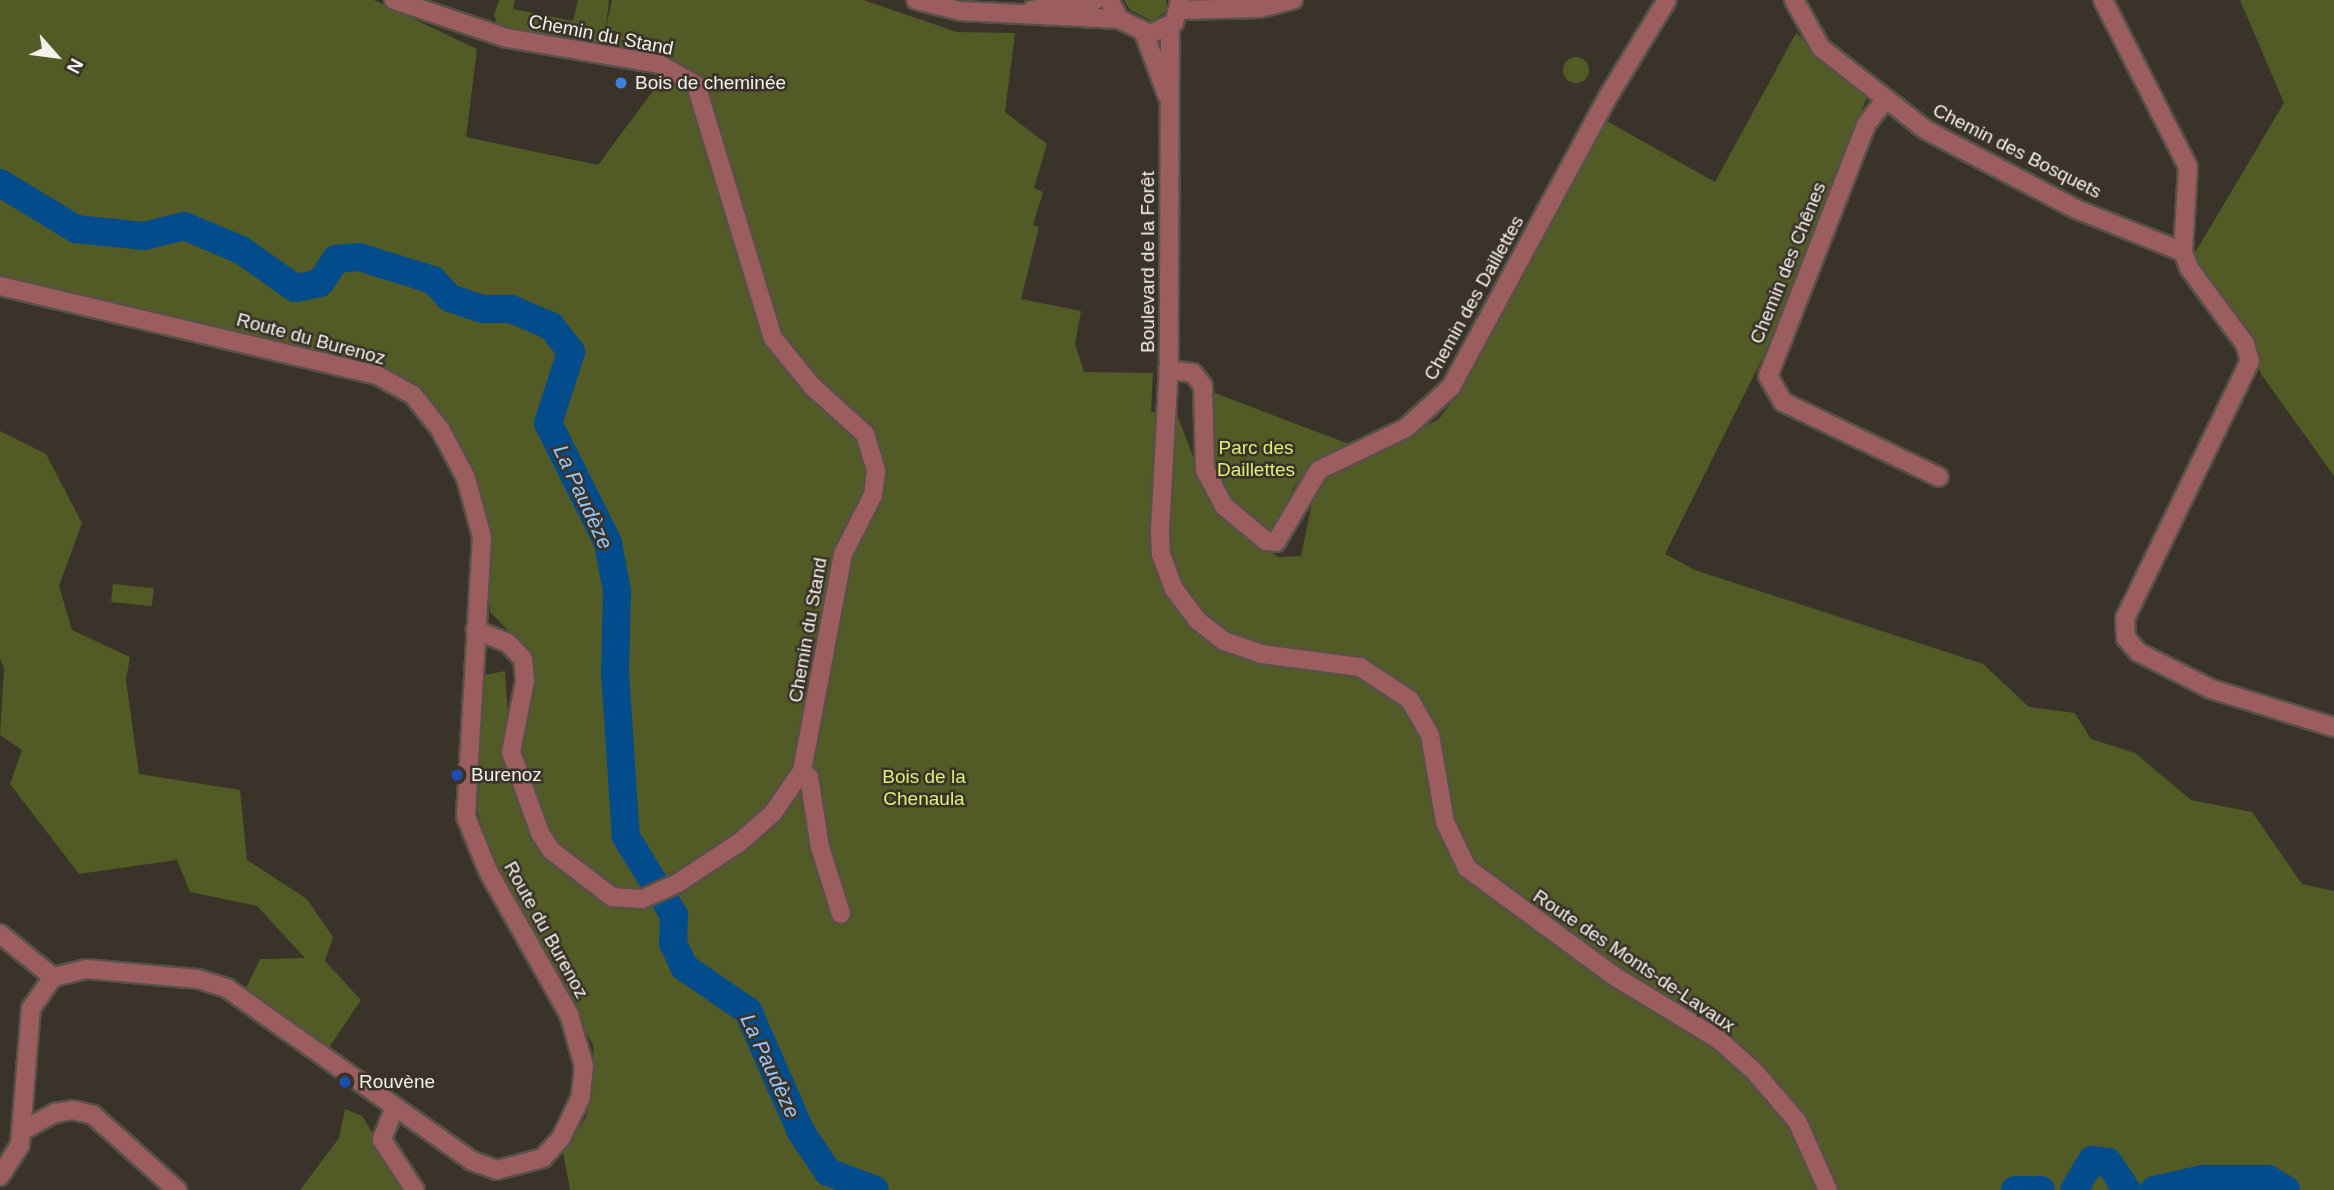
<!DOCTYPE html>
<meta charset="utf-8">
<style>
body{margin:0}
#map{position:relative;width:2334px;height:1190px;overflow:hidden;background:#393329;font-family:Helvetica,sans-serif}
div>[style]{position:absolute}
.green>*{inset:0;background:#525a26;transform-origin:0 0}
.round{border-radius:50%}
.river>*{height:28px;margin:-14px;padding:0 14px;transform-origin:14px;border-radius:14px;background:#024c8b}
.roads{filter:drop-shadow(2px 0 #575148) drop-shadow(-2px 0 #575148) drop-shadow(0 2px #575148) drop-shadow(0 -2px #575148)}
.minor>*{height:18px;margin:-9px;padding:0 9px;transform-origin:9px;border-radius:9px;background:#9c5d5f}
.tertiary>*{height:18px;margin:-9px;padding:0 9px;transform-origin:9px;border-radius:9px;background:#9c5d5f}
.dots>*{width:19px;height:19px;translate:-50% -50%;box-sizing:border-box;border:4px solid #393329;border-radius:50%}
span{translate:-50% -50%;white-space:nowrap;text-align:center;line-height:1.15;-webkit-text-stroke:5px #393329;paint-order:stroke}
.street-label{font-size:19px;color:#f4f0ea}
.poi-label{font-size:19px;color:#f4f0ea}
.left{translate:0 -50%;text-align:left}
.park-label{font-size:19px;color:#def172}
.water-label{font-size:21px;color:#98c8fe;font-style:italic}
.north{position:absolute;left:21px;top:21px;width:70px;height:70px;-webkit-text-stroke:5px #393329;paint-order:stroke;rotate:118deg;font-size:19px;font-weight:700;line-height:28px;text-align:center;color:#f4f0ea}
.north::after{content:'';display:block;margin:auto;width:24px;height:32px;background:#f4f0ea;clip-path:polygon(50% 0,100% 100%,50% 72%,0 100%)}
</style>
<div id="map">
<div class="green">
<i style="clip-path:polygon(0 0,374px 0,477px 49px,466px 137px,598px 165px,675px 61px,518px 34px,498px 26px,494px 15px,499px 0,515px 0,513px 9px,573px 21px,578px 0,609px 0,606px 27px,612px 0,863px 0,957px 32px,1015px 33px,1005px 112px,1047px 144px,1034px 188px,1043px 192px,1033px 225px,1039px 227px,1021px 299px,1081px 311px,1075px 344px,1084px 372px,1153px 373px,1151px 412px,1177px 414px,1212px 507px,1278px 557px,1301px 556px,1313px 498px,1327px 476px,1439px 419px,1461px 389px,1605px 120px,1715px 182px,1796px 33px,1869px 92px,1771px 341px,1665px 554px,1695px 570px,1983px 664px,2029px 707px,2075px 713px,2091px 739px,2135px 753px,2191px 800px,2252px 812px,2302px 884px,2334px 891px,2334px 1190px,570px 1190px,563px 1152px,586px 1117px,594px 1082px,593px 1045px,486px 845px,473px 792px,480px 676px,505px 671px,508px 714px,525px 715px,535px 668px,530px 653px,490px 612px,483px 500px,451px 431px,410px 383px,382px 368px,0 281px)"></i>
<i style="clip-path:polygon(1124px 0,1166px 0,1167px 11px,1152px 21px,1130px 10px)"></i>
<i style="clip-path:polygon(2240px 0,2334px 0,2334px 476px,2261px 374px,2250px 343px,2193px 256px,2284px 103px)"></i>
<i class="round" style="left:1563px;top:57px;width:26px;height:26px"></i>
<i style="clip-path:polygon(1212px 392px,1349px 444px,1312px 465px,1293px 488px,1275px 537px,1248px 524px,1218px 486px,1207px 447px)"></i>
<i style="clip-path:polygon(0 431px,46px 454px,82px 523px,59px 586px,72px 630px,130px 657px,126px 680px,139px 774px,240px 790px,247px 860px,307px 899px,333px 937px,325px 961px,361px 1000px,326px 1052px,246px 988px,260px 959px,305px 958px,257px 906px,190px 892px,177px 860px,79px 874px,10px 784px,22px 750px,0 735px,4px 668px,0 659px)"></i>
<i style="left:113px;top:584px;width:41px;height:18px;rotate:6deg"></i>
<i style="clip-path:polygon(345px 1109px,362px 1116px,407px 1190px,300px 1190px,339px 1138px)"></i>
</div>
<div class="river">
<i style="left:0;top:183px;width:89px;rotate:31.2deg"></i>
<i style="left:76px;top:229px;width:68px;rotate:5.9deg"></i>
<i style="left:144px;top:236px;width:41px;rotate:-14deg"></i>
<i style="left:184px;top:226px;width:62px;rotate:22.8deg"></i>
<i style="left:241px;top:250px;width:66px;rotate:35.1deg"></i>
<i style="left:295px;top:288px;width:25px;rotate:-11deg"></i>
<i style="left:320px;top:283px;width:29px;rotate:-56deg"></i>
<i style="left:336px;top:259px;width:23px;rotate:-5deg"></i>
<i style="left:359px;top:257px;width:77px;rotate:17.3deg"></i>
<i style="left:433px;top:280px;width:25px;rotate:47deg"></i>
<i style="left:450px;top:298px;width:34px;rotate:19deg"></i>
<i style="left:482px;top:309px;width:29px"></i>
<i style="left:511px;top:309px;width:43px;rotate:23deg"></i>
<i style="left:551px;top:326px;width:33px;rotate:52deg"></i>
<i style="left:571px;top:352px;width:75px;rotate:107.9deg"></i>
<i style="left:548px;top:423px;width:134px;rotate:63.4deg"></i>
<i style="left:608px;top:543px;width:49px;rotate:79.4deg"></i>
<i style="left:617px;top:591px;width:82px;rotate:91.4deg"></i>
<i style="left:615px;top:673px;width:164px;rotate:86.2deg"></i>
<i style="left:626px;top:837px;width:92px;rotate:58.4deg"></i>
<i style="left:674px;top:915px;width:28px;rotate:92deg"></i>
<i style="left:673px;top:943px;width:26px;rotate:65deg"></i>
<i style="left:684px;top:967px;width:78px;rotate:34.5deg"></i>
<i style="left:748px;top:1011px;width:132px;rotate:66.3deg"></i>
<i style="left:801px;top:1132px;width:48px;rotate:56deg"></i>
<i style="left:828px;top:1172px;width:50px;rotate:21deg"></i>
<i style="left:2015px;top:1190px;width:26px"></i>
<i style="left:2074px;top:1190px;width:35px;rotate:-59deg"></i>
<i style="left:2092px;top:1160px;width:16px;rotate:7deg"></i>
<i style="left:2108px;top:1162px;width:34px;rotate:56deg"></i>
<i style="left:2154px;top:1190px;width:49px;rotate:-12.9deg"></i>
<i style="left:2202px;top:1179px;width:66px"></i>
<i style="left:2268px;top:1179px;width:21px;rotate:31deg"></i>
</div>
<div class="roads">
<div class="minor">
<i style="left:394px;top:0;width:119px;rotate:18.6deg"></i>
<i style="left:507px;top:38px;width:154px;rotate:9.7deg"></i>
<i style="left:659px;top:64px;width:43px;rotate:29.6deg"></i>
<i style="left:696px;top:85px;width:264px;rotate:73.1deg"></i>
<i style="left:773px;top:338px;width:62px;rotate:50.9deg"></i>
<i style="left:812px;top:386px;width:72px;rotate:42.2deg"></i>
<i style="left:865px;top:434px;width:39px;rotate:73deg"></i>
<i style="left:876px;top:471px;width:24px;rotate:97deg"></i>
<i style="left:873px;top:495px;width:66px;rotate:117deg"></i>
<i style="left:843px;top:554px;width:221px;rotate:100.7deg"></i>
<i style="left:802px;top:771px;width:51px;rotate:124.6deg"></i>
<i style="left:773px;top:813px;width:44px;rotate:138.7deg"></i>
<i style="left:740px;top:842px;width:74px;rotate:146.5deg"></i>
<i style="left:678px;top:883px;width:39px;rotate:156deg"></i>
<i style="left:642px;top:899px;width:30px;rotate:-176deg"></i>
<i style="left:612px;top:897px;width:77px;rotate:-142.4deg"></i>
<i style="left:551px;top:850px;width:20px;rotate:-123deg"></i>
<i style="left:540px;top:833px;width:86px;rotate:-109.7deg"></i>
<i style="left:511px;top:752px;width:72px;rotate:-78.8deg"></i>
<i style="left:525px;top:681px;width:22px;rotate:-95deg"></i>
<i style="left:523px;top:659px;width:22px;rotate:-133deg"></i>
<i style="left:508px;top:643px;width:35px;rotate:-158deg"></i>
<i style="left:1794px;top:0;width:55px;rotate:60.6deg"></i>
<i style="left:1821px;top:48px;width:133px;rotate:38deg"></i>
<i style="left:1926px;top:130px;width:170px;rotate:27.8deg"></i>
<i style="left:2076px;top:209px;width:115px;rotate:21.9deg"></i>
<i style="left:2103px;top:0;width:187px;rotate:63deg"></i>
<i style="left:2188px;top:167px;width:85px;rotate:93.4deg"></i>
<i style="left:1180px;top:10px;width:80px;rotate:-1.4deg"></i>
<i style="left:1260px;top:8px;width:34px;rotate:-14deg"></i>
<i style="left:1886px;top:99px;width:33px;rotate:128deg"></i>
<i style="left:1866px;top:125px;width:269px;rotate:111.3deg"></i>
<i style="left:1768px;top:376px;width:30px;rotate:60deg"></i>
<i style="left:1783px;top:402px;width:173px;rotate:25.7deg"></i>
<i style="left:2183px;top:252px;width:17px;rotate:69deg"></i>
<i style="left:2189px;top:268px;width:94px;rotate:53.6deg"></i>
<i style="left:2245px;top:344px;width:18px;rotate:74deg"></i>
<i style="left:2250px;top:361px;width:286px;rotate:115.9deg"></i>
<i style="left:2125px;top:618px;width:20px;rotate:87deg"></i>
<i style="left:2126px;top:638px;width:18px;rotate:49deg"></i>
<i style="left:2138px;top:652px;width:82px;rotate:26.9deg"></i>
<i style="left:2211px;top:689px;width:129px;rotate:17.2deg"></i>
<i style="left:0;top:286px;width:387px;rotate:13.3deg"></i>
<i style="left:377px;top:375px;width:41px;rotate:29.1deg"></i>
<i style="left:413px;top:395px;width:43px;rotate:51.5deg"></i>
<i style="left:440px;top:429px;width:55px;rotate:62deg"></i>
<i style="left:466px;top:478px;width:61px;rotate:74.8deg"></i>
<i style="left:482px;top:537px;width:280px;rotate:93.3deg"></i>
<i style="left:466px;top:817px;width:58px;rotate:67.8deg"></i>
<i style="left:488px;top:871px;width:164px;rotate:60.5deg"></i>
<i style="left:569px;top:1014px;width:54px;rotate:73.9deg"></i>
<i style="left:584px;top:1066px;width:31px;rotate:96deg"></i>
<i style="left:581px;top:1097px;width:46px;rotate:116deg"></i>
<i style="left:561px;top:1138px;width:27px;rotate:132deg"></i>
<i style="left:543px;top:1158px;width:48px;rotate:165.4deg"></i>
<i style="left:497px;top:1170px;width:27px;rotate:-160deg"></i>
<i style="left:472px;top:1161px;width:300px;rotate:-144.8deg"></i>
<i style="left:227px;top:988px;width:30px;rotate:-163deg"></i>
<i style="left:198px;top:979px;width:112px;rotate:-174.9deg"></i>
<i style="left:86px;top:969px;width:34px;rotate:166deg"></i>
<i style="left:53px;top:977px;width:38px;rotate:125deg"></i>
<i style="left:31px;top:1008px;width:137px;rotate:94.6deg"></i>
<i style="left:20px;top:1145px;width:37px;rotate:123deg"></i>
<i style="left:1168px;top:370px;width:25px;rotate:7deg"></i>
<i style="left:1193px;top:373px;width:16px;rotate:52deg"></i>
<i style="left:1203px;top:386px;width:84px;rotate:88.6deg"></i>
<i style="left:1205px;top:470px;width:41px;rotate:62.2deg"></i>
<i style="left:1224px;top:506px;width:55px;rotate:39.8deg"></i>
<i style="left:1266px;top:541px;width:10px;rotate:6deg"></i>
<i style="left:1276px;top:542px;width:84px;rotate:-59.2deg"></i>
<i style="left:1319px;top:470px;width:97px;rotate:-25.8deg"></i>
<i style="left:1406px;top:428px;width:61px;rotate:-42.3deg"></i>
<i style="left:1451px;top:387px;width:332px;rotate:-61.6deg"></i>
<i style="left:1609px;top:95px;width:111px;rotate:-58.6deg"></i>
<i style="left:802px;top:771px;width:9px;rotate:41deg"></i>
<i style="left:809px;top:777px;width:71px;rotate:81.1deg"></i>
<i style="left:820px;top:847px;width:70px;rotate:72.6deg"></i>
<i style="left:0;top:934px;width:68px;rotate:39.1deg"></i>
<i style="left:395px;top:1107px;width:35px;rotate:112deg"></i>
<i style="left:382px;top:1140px;width:60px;rotate:56.6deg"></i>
<i style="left:22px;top:1131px;width:38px;rotate:-29deg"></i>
<i style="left:55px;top:1113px;width:18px;rotate:-9deg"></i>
<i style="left:73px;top:1110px;width:21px;rotate:14deg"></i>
<i style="left:93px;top:1115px;width:113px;rotate:41.8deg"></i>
</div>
<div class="tertiary">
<i style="left:916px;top:0;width:45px;rotate:14deg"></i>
<i style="left:960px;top:11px;width:159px;rotate:2.9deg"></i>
<i style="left:1109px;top:0;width:21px;rotate:62deg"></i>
<i style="left:1119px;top:19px;width:34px;rotate:26deg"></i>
<i style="left:1150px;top:34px;width:26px;rotate:-25deg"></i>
<i style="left:1174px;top:23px;width:24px;rotate:-75deg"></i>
<i style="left:1032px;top:10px;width:64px;rotate:-9deg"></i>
<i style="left:1170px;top:28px;width:336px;rotate:90.2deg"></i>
<i style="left:1169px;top:364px;width:165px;rotate:93.1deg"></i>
<i style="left:1160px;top:529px;width:25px;rotate:88deg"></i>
<i style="left:1161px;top:554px;width:37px;rotate:70deg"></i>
<i style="left:1174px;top:589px;width:39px;rotate:53deg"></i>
<i style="left:1197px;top:620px;width:34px;rotate:38deg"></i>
<i style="left:1224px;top:641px;width:40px;rotate:18.9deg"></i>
<i style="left:1262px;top:654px;width:99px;rotate:7.6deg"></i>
<i style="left:1360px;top:667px;width:60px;rotate:33.4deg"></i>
<i style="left:1410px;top:700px;width:40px;rotate:60.3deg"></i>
<i style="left:1430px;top:735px;width:88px;rotate:80.2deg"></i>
<i style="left:1445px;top:822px;width:51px;rotate:64.4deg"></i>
<i style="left:1467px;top:868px;width:182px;rotate:36.3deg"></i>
<i style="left:1614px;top:976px;width:122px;rotate:31.2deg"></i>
<i style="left:1718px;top:1039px;width:48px;rotate:41.6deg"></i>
<i style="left:1754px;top:1071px;width:66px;rotate:49.3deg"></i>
<i style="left:1797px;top:1121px;width:76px;rotate:65.8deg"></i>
<i style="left:1144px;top:33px;width:66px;rotate:69.6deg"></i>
</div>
</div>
<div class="dots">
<i style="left:621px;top:83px;background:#3f7fe0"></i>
<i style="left:457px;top:775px;background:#1a4fb4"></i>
<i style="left:345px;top:1082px;background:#1a4fb4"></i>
</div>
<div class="street-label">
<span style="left:601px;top:35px;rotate:11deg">Chemin du Stand</span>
<span style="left:2017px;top:151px;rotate:27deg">Chemin des Bosquets</span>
<span style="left:1148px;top:262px;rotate:-90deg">Boulevard de la Forêt</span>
<span style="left:1788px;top:263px;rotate:-68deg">Chemin des Chênes</span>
<span style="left:1474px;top:298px;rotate:-61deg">Chemin des Daillettes</span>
<span style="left:311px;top:339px;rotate:15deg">Route du Burenoz</span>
<span style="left:808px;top:630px;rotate:-80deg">Chemin du Stand</span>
<span style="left:546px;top:930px;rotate:61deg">Route du Burenoz</span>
<span style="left:1634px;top:961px;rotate:34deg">Route des Monts-de-Lavaux</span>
</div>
<div class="poi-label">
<span class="left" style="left:635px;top:83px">Bois de cheminée</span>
<span class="left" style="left:471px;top:775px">Burenoz</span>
<span class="left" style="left:359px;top:1082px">Rouvène</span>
</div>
<div class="park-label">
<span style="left:1256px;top:459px">Parc des<br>Daillettes</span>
<span style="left:924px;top:788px">Bois de la<br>Chenaula</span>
</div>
<div class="water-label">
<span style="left:583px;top:497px;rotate:65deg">La Paudèze</span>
<span style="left:770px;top:1066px;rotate:65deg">La Paudèze</span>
</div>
<div class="north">N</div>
</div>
